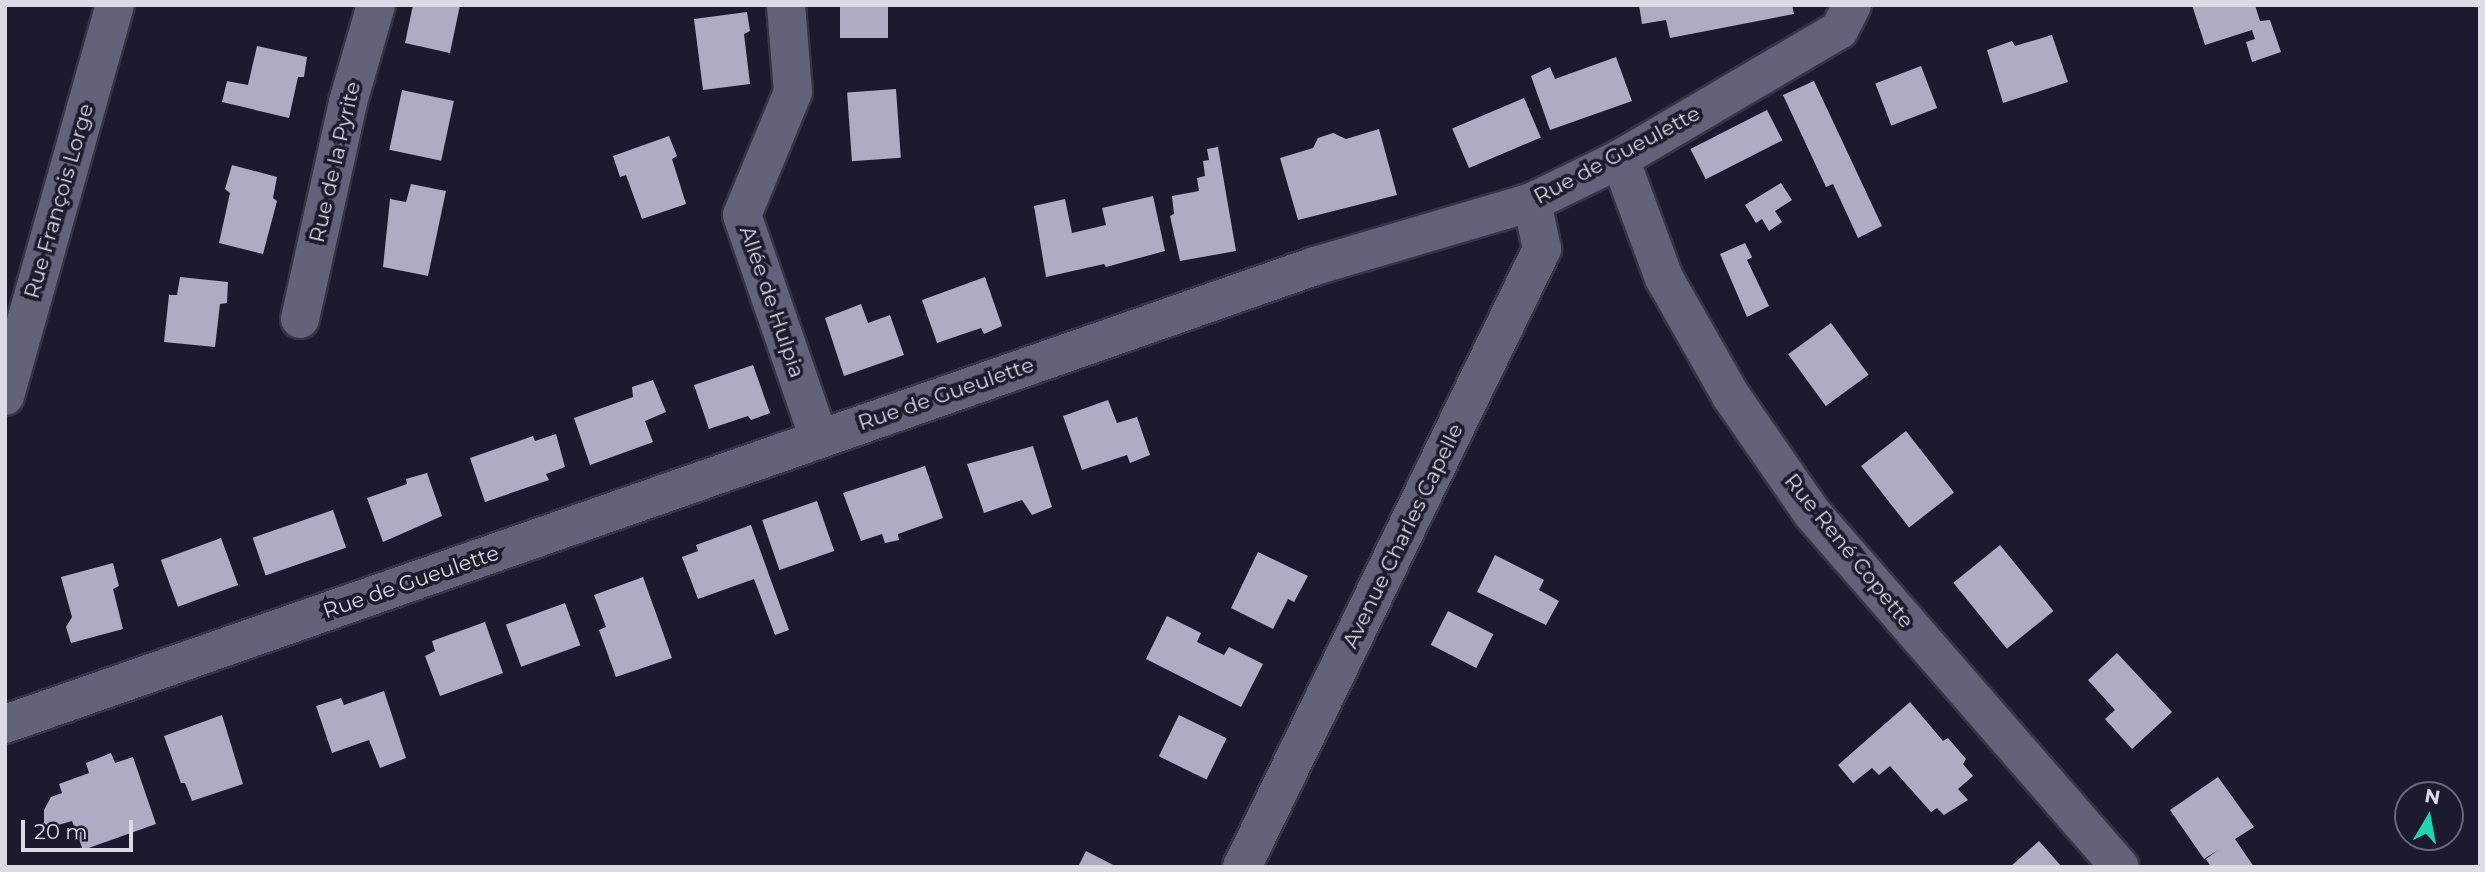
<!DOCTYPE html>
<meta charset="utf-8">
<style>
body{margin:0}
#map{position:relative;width:2485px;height:872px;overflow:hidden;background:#1b1b2d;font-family:Montserrat,sans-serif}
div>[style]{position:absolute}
.building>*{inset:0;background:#aeacc3;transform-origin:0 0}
.roads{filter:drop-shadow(2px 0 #353543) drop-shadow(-2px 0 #353543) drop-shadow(0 2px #353543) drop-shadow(0 -2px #353543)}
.minor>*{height:38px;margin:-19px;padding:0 19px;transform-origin:19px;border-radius:19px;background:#626378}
.tertiary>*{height:38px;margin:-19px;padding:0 19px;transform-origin:19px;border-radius:19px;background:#626378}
span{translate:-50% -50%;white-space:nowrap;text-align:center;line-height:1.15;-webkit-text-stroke:7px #1b1b2d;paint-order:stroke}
.street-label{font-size:21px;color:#dbdbe8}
.frame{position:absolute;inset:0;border:7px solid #dbdbe8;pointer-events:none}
.north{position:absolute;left:2394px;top:781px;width:70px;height:70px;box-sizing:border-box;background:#1b1b2d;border:2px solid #686878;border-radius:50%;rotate:10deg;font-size:19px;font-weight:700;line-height:28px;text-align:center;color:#dbdbe8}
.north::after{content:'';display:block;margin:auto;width:24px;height:32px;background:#1fd5b0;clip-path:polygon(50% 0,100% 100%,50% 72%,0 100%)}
.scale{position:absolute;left:21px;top:820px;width:112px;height:32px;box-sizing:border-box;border:4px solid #dbdbe8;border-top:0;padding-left:9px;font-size:21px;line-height:24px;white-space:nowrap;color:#dbdbe8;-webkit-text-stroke:5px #1b1b2d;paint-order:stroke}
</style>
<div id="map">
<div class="building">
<i style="clip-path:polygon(413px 5px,460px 5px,450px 53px,405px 43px)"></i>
<i style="left:840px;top:5px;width:48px;height:33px"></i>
<i style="clip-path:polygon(1639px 5px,1792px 5px,1794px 14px,1670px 38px,1666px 20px,1642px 24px)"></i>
<i style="clip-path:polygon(2192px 5px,2255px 5px,2260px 21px,2270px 20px,2281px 52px,2252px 62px,2246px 42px,2255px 39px,2252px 30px,2205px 45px)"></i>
<i style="clip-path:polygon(747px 12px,750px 31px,744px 34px,750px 84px,703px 90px,694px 19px)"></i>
<i style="clip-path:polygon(2052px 35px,2068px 82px,2003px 103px,1987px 50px,2012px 41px,2015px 46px)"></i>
<i style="clip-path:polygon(257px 46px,307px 57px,304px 77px,298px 77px,289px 118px,222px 102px,227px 81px,248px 85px)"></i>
<i style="clip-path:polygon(1616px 57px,1632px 101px,1550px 130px,1531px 76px,1550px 67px,1555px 79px)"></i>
<i style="left:1921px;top:66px;width:45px;height:49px;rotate:69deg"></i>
<i style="clip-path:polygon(1814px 81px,1882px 226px,1858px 238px,1833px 184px,1826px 187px,1783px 95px)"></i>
<i style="left:896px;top:89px;width:69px;height:49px;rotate:86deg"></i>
<i style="left:402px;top:90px;width:53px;height:61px;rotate:12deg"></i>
<i style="left:1524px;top:98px;width:43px;height:78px;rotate:67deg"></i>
<i style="left:1767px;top:110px;width:34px;height:86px;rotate:63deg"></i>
<i style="clip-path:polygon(1379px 129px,1397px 195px,1298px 220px,1280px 158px,1313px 148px,1318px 138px,1333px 133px,1346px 139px)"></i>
<i style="clip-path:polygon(669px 136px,677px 156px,672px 159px,686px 204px,642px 219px,626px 175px,620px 177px,613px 156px)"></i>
<i style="clip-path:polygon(1218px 147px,1236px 251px,1180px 261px,1170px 216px,1174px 214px,1172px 196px,1199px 191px,1197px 178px,1205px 176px,1203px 161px,1209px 160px,1207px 149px)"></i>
<i style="clip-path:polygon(232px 165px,277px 177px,273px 198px,277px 201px,263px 254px,219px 243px,230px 193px,225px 189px)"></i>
<i style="clip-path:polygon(1781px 183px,1792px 200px,1775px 211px,1782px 222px,1769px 231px,1762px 219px,1756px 223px,1745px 205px)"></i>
<i style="clip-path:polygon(411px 184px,446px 191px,428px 276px,383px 267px,390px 199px,406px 202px)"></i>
<i style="clip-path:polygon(1153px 196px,1165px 251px,1106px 267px,1104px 264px,1046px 277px,1034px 206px,1065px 199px,1072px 233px,1106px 225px,1102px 208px)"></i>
<i style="clip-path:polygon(1745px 243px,1752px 257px,1747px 260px,1769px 306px,1747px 317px,1720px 254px)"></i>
<i style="clip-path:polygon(180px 277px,228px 282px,227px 303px,220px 304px,215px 347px,164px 342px,169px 295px,177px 295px)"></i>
<i style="clip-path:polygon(985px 277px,1002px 326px,984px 334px,981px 328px,937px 343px,922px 300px)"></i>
<i style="clip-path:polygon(861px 304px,868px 323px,890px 315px,904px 355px,844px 376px,825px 318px)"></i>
<i style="left:1831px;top:323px;width:64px;height:53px;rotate:54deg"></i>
<i style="clip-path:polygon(753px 365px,770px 413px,751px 420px,748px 416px,709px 429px,694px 385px)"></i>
<i style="clip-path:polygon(653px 380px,666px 412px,645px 421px,653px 442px,590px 465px,574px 418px,633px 397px,632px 387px)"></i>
<i style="clip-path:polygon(1108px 400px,1117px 423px,1137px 417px,1150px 455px,1130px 463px,1127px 455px,1082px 470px,1063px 416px)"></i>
<i style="left:1906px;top:431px;width:78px;height:57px;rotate:52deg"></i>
<i style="clip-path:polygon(556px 434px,565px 467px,546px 474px,549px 480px,485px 502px,470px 458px,533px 436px,535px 441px)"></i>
<i style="clip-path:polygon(1033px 446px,1052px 507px,1032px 515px,1022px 500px,984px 513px,967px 464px)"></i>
<i style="clip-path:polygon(925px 466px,943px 518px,898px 534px,899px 540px,885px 543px,882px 534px,861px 541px,843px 493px)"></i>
<i style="clip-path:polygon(427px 473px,442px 516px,383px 542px,367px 498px,407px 484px,406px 479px)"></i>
<i style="left:817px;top:501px;width:53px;height:58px;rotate:71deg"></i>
<i style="left:333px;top:510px;width:40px;height:85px;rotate:71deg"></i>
<i style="clip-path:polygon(751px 525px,789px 630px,775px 635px,754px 579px,698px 599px,682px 557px,698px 551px,696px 545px)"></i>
<i style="left:221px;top:538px;width:50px;height:64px;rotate:70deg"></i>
<i style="left:2000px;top:545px;width:85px;height:60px;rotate:51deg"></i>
<i style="clip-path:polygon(1258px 552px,1308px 576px,1294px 602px,1288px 599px,1273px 629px,1231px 608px)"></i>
<i style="clip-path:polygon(1495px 555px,1544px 580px,1539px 590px,1559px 601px,1546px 625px,1477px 592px)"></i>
<i style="clip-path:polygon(113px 563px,119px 586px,113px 589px,123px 629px,71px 643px,66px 627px,72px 617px,61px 577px)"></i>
<i style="clip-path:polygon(643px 577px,672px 658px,616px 677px,599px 630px,606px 627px,594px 595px)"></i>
<i style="left:565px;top:603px;width:45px;height:63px;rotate:70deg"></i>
<i style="left:1448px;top:611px;width:51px;height:38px;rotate:27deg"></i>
<i style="clip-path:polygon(1167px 616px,1201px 633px,1197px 642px,1224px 655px,1229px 647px,1263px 664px,1241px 707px,1146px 659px)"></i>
<i style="clip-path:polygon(485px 622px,503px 673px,440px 696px,425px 656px,435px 651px,432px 641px)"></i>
<i style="clip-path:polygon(2117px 653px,2172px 712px,2132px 749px,2105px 719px,2115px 710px,2088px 680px)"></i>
<i style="clip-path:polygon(384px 691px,406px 758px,380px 768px,369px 740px,332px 753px,316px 706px,341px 698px,344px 705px)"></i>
<i style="clip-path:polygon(1910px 702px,1943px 741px,1948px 738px,1966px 759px,1963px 764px,1973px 776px,1958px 789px,1968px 800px,1944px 815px,1937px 808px,1931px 812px,1890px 766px,1879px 775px,1872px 768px,1853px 783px,1838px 765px)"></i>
<i style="clip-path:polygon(222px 715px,243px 784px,192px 801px,185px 783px,181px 783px,164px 736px)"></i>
<i style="left:1179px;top:715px;width:53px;height:46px;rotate:26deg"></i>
<i style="clip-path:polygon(111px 753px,115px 763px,133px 757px,156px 824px,83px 850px,72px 821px,44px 829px,44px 810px,51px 797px,62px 793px,59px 784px,89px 773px,86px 763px)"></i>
<i style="clip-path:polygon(2218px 777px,2254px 827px,2235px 839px,2254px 867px,2211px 867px,2206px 859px,2218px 850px,2204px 859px,2170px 810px)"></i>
<i style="clip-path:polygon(2039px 841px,2062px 867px,2010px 867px)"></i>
<i style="clip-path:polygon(1086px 851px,1117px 867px,1078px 867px)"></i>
</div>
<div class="roads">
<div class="minor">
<i style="left:786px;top:5px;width:87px;rotate:85.4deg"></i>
<i style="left:793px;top:92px;width:133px;rotate:112.5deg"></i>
<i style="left:742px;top:215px;width:236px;rotate:71deg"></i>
<i style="left:300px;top:319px;width:222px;rotate:-77.5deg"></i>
<i style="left:348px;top:102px;width:101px;rotate:-73.9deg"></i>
<i style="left:5px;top:724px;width:1388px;rotate:-19.27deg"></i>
<i style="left:1315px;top:266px;width:226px;rotate:-16.4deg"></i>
<i style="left:1532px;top:202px;width:98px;rotate:-26deg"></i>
<i style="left:1242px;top:867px;width:687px;rotate:-64.11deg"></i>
<i style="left:1542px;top:249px;width:48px;rotate:-102deg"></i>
</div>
<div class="tertiary">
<i style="left:1852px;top:5px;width:28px;rotate:117deg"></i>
<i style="left:1839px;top:30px;width:254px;rotate:149.5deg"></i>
<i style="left:1620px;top:159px;width:127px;rotate:69.7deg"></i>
<i style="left:1664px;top:278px;width:136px;rotate:60.4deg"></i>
<i style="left:1731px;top:396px;width:142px;rotate:55.3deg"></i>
<i style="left:1812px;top:513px;width:469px;rotate:49deg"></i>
<i style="left:5px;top:396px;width:406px;rotate:-74.3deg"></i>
</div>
</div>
<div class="street-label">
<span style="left:1617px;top:155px;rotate:-28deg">Rue de Gueulette</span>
<span style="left:335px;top:162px;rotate:-77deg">Rue de la Pyrite</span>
<span style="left:59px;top:201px;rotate:-74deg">Rue François Lorge</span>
<span style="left:772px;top:302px;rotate:71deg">Allée de Hulpia</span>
<span style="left:946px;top:394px;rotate:-19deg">Rue de Gueulette</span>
<span style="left:1403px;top:536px;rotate:-64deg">Avenue Charles Capelle</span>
<span style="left:1849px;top:551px;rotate:51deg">Rue René Copette</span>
<span style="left:411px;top:582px;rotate:-19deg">Rue de Gueulette</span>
</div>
<div class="frame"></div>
<div class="north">N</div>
<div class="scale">20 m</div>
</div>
